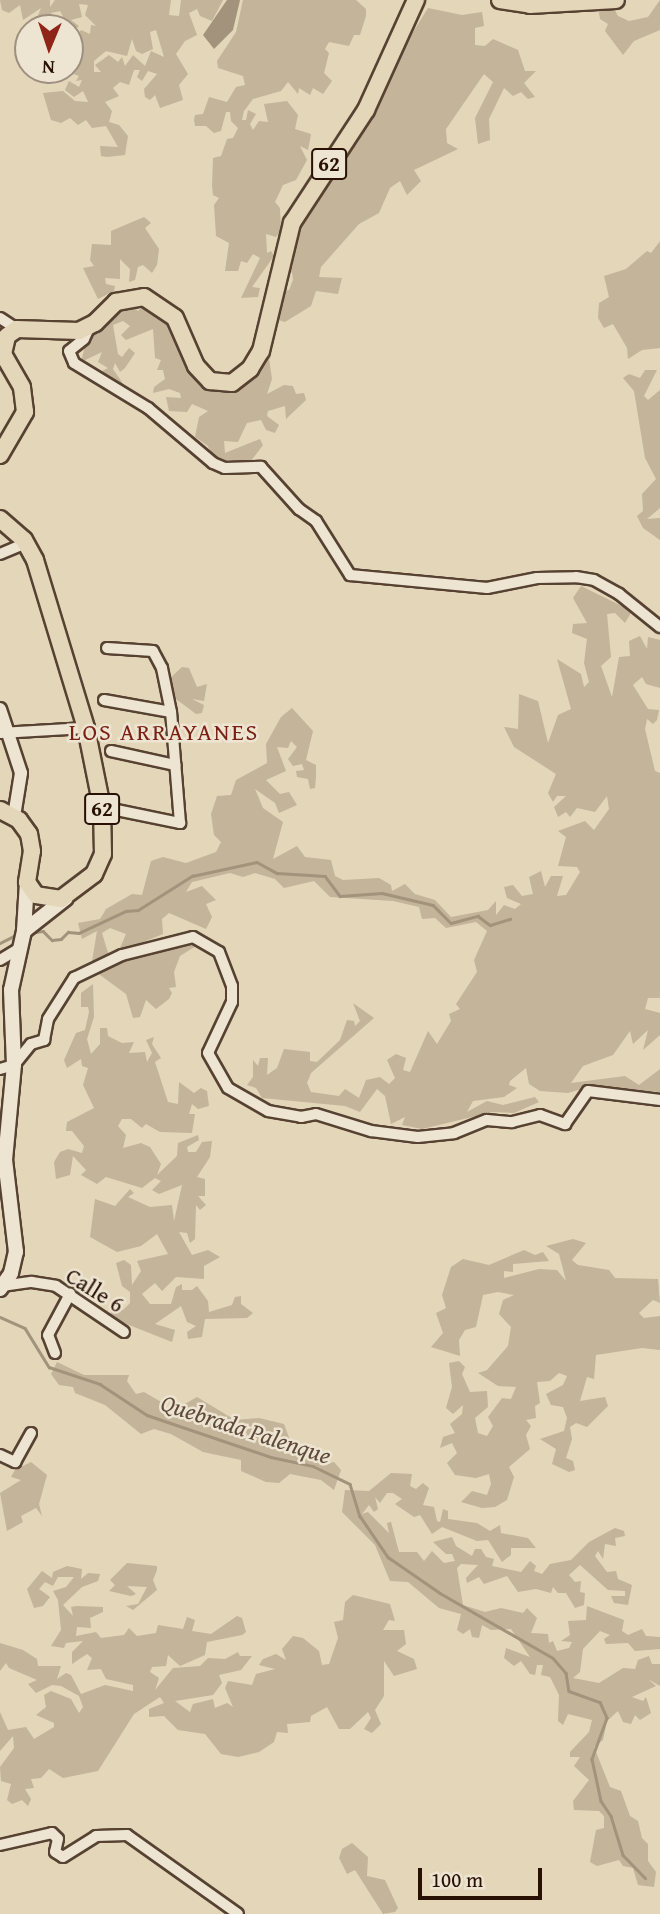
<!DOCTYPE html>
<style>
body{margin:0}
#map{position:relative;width:660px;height:1914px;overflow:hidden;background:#e3d6b9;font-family:"Gentium Book Plus",serif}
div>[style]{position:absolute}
.green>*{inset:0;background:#c3b49a}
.water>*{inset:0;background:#a3937c}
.stream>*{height:2.5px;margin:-1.25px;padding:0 1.25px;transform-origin:1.25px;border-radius:1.25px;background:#a3937c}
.roads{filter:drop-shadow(2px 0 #574232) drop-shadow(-2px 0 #574232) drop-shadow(0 2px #574232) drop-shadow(0 -2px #574232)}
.minor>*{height:10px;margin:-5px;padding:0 5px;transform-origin:5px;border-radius:5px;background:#ede4d2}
.tertiary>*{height:12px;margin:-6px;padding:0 6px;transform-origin:6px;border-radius:6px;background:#ede4d2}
.secondary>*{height:14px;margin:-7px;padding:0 7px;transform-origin:7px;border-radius:7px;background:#ede4d2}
.primary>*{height:16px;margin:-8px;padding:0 8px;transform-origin:8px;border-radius:8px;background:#e3d6b9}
span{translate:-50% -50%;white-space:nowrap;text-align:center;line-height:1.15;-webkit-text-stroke:5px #ede4d2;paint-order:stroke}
.shield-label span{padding:2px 5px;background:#ede4d2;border:2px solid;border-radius:5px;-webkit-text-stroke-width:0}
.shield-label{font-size:21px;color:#281005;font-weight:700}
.street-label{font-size:23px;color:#281005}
.neighbourhood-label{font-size:24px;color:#7a1f14;letter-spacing:2px}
.water-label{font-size:24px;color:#5f4b3b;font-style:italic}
.north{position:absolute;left:14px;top:14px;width:70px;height:70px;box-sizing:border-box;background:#ede4d2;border:2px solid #9e8f80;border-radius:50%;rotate:182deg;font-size:19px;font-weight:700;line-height:28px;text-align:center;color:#281005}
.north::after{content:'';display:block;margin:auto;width:24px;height:32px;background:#8f2418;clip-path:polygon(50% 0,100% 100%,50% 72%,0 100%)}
.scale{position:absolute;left:418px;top:1868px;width:124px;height:32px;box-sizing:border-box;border:4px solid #281005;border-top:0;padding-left:9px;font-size:21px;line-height:24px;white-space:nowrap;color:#281005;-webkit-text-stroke:5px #ede4d2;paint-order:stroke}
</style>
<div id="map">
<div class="green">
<i style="clip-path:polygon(evenodd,0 0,50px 0,50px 7px,55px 0,171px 0,169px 15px,179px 16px,181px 0,223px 0,212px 21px,200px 16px,197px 9px,189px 13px,197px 35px,185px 41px,176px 54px,188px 74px,179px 85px,183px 100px,160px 108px,155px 95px,150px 100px,145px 97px,144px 89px,157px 74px,148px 71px,142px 81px,137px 77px,140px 70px,134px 70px,129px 85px,120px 82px,113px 88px,119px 96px,105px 102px,112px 111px,109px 122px,119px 125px,128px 136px,125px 155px,107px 157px,101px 156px,100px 146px,118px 147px,106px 126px,92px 128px,86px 120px,78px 125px,70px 118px,61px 123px,51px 120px,43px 93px,63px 91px,75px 101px,88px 102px,83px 91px,74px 97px,65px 90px,69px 81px,79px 87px,82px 80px,76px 81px,79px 76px,71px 73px,74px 64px,70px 61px,70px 42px,78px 52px,78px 34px,81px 30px,90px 34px,91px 25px,96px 26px,85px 15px,88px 5px,79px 4px,82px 17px,71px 20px,79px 26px,70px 35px,70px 28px,59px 26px,60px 20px,66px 22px,60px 11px,51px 13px,55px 25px,47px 22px,46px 28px,33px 28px,41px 8px,23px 20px,20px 5px,9px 13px,2px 10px,0 0,156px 30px,164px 57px,151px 51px,145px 66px,133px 55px,125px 66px,122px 57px,118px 62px,109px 55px,95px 65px,101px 72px,94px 72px,94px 61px,106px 51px,127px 56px,132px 39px,136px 51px,142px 54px,153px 49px,150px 32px,156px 30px)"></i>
<i style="clip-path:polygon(243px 0,356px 0,366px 9px,366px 16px,360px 35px,354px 35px,349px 46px,329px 42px,325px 49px,329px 53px,324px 73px,332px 81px,323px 94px,313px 88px,310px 95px,299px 88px,298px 94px,288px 82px,281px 91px,253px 99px,244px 111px,242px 120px,246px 120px,248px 110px,256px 114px,250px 124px,253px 130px,259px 121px,268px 122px,264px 104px,287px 101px,298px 115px,295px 129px,311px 134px,308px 150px,300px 146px,307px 160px,296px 180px,283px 185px,275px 202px,280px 208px,281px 230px,276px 237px,266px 234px,267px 253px,271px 251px,274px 256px,252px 287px,260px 288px,258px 297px,241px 298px,260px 258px,253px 254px,247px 263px,241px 261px,238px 271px,225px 271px,229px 243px,216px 236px,214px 205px,219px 198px,213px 195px,212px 186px,213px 158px,221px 156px,227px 139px,233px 138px,238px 128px,231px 121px,230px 112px,226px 112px,221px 131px,214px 133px,206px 126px,195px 126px,194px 120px,195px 115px,203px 114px,209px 97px,227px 102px,236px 87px,245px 85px,243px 76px,218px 68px,217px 61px,236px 32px)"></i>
<i style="clip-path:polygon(660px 0,660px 30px,634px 41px,623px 55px,605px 31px,608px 24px,600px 19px,598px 7px,610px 1px,618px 16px,629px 21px,648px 17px)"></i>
<i style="clip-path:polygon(428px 8px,462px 15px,482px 12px,484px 26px,475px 28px,475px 45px,485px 46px,493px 39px,518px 50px,525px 71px,536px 71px,524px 83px,535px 97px,528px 99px,521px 92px,513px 96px,504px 88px,489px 119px,490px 140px,478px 144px,475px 118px,493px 82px,484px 74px,446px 129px,447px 143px,458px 149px,414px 170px,421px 181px,407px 195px,400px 181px,390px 188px,379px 213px,359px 224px,321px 267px,319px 277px,342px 278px,338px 294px,316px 291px,311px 306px,285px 322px,275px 319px,276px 293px,289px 290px,293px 280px,292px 272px,283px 277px,292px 267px,302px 211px)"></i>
<i style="clip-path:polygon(144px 217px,151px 223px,145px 228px,159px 249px,157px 265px,152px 273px,143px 265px,138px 267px,135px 280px,129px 282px,130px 269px,120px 259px,120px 279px,105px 278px,106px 284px,115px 286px,114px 291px,98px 299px,83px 268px,94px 266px,90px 260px,92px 244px,111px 245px,111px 231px)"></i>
<i style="clip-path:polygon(660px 241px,660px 348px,642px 350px,628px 359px,627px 348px,613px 324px,604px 328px,598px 318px,599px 303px,609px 297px,604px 276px,626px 269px,647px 251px,651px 253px)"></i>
<i style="clip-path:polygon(146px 303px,165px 314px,218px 389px,268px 352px,272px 379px,267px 394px,284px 385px,293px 386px,296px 394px,304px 393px,306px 400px,286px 419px,285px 406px,268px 411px,267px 416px,279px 425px,275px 433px,266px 430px,261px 420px,247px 423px,238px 442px,224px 441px,225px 453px,260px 439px,263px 445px,251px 461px,224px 465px,213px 459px,208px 446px,195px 437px,199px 417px,208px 411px,192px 404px,187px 412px,169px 411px,166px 397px,181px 398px,180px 393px,169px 389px,153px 393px,154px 387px,165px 379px,163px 370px,157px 370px,161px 360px,155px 358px,153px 329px,126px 340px,121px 335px,130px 326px,123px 321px,113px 325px,118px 354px,122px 357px,129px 348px,135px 353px,125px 368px,120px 372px,115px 363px,113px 369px,128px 391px,98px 373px,108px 368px,98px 362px,102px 352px,81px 362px,88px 334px,115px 307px,133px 306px,138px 311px)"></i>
<i style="clip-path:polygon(645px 370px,657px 370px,644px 396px,648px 400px,660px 390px,660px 508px,647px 519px,660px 518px,660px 540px,643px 528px,637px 516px,643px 511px,642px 494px,656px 479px,645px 458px,634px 391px,623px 378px,629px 374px,640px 378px)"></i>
<i style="clip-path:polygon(581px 586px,632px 611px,625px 623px,615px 613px,607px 614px,611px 657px,601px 666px,612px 697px,619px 657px,630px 656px,629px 641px,640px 636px,647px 649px,648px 637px,660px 640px,660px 688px,646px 684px,642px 677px,633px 685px,648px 709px,659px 710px,657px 720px,653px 724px,647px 719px,645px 729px,655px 771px,660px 773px,660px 998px,648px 998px,645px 1009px,660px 1013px,660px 1035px,643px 1050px,648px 1030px,633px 1044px,630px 1031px,613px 1055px,583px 1066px,571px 1083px,625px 1076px,639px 1085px,660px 1069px,660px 1092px,588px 1087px,568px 1093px,540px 1091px,529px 1084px,526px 1068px,510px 1081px,509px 1085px,517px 1088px,504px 1097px,473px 1101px,467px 1112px,487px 1101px,503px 1105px,535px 1097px,539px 1102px,514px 1113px,493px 1112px,422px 1129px,402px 1125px,405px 1117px,391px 1124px,385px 1096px,377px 1089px,360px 1112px,345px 1106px,262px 1098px,256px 1088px,247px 1085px,253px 1077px,253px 1060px,258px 1066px,260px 1058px,268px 1058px,267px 1075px,277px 1068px,284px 1049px,310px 1052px,310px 1061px,317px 1062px,340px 1040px,347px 1020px,354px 1021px,355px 1026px,360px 1021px,353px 1003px,374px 1018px,311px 1073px,307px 1083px,311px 1092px,339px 1096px,345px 1089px,359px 1098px,366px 1080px,380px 1077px,389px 1084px,395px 1078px,387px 1060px,396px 1054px,406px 1058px,403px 1070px,410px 1072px,428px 1031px,437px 1044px,451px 1021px,449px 1014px,460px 1009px,456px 1004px,477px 972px,474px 960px,487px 931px,476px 922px,446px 928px,435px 918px,422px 919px,419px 907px,393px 901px,330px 897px,314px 881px,284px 888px,275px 879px,255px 873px,243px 877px,230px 873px,192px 882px,186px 892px,202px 886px,216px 900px,206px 904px,212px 917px,206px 929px,169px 913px,162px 919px,163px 934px,126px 949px,120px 948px,126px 934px,110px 928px,102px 933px,109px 956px,92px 961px,97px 931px,82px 939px,78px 923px,100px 919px,106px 909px,132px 894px,142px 895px,151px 861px,163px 857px,186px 863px,216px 852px,221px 842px,214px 835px,211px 814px,217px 796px,231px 795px,236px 780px,267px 763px,266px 744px,281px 717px,292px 708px,313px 731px,306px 760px,316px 765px,316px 777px,315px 788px,310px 789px,308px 779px,297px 777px,296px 771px,304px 770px,302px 764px,293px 766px,288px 759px,297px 747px,291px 741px,288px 748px,277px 747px,286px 771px,266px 780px,280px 794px,289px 792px,297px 805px,279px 813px,275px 803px,255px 789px,263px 808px,283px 822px,273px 859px,297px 846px,305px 857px,331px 860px,335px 876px,343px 880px,379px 878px,391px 885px,392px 891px,405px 884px,415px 894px,435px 900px,451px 917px,488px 910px,496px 901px,496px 915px,504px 905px,515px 909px,521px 904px,507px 898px,504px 887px,513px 885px,522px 896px,533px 894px,529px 877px,541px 871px,545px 887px,551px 876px,563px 876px,557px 896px,566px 895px,580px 872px,577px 867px,558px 866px,566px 837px,558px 831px,585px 821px,594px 830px,609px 809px,607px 796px,595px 812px,577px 808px,570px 817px,566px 812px,558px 817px,554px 807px,566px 796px,557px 796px,553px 802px,548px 793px,556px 774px,514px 747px,504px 727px,518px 729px,519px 694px,538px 701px,548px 743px,558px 715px,571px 709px,557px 659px,581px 674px,584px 687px,589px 682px,584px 663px,587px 639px,572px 633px,573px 624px,587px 623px,573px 598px)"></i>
<i style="clip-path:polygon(182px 667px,189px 668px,197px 687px,207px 684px,204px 701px,192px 699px,204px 705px,202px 713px,196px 714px,168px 693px,168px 680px)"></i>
<i style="clip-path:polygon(202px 933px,196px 946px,180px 956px,174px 972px,176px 987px,169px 988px,172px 993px,169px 999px,156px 1009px,146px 1000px,140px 1017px,133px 1018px,126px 994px,96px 972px)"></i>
<i style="clip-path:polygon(93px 984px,94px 1017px,87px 1039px,91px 1054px,100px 1044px,100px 1028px,107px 1028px,108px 1036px,122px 1043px,134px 1042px,129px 1053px,145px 1052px,147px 1062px,152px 1053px,146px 1040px,154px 1037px,152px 1044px,161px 1058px,155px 1062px,168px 1102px,178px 1104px,179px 1082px,194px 1093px,201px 1088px,207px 1091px,209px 1106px,198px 1109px,192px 1104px,189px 1114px,195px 1114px,192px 1133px,160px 1132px,146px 1124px,142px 1128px,131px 1119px,122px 1119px,118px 1126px,126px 1135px,123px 1148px,141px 1143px,150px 1147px,161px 1164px,157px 1175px,177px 1156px,178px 1143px,198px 1135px,199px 1140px,187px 1147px,188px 1152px,196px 1152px,202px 1142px,212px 1141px,210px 1157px,197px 1177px,205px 1179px,205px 1196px,198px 1196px,206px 1205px,200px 1210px,196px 1205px,195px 1239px,190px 1243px,187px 1233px,179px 1232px,192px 1255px,208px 1250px,220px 1257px,204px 1266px,204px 1279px,176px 1277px,162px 1291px,155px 1283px,142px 1294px,150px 1304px,171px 1304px,176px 1287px,182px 1284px,182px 1290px,192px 1290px,197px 1286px,208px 1301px,209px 1312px,232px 1305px,235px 1297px,241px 1296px,241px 1304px,253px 1313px,247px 1318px,205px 1319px,202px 1337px,188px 1339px,187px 1332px,196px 1326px,187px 1322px,181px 1306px,155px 1324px,175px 1330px,172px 1342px,109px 1317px,113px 1307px,123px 1310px,130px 1303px,130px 1292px,122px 1286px,116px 1263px,124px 1260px,131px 1265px,132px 1285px,141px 1271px,137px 1261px,168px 1254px,157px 1234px,141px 1246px,117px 1252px,90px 1237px,95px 1199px,115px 1206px,130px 1189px,134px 1193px,128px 1197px,150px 1207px,172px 1205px,174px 1221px,182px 1185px,159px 1194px,152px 1190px,161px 1181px,155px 1178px,142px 1188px,106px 1177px,97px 1184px,81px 1175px,86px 1170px,73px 1156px,70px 1175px,56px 1179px,54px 1162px,60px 1152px,68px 1149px,82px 1153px,84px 1146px,72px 1131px,66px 1131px,67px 1122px,94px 1108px,83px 1085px,88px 1068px,82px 1066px,81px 1059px,67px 1068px,64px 1060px,76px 1033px,85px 1030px,89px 1012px,88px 1007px,81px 1007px,81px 993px)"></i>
<i style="clip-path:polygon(573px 1239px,586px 1243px,572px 1260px,578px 1265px,609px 1270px,615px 1278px,658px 1279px,660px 1303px,653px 1300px,639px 1313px,644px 1318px,660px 1316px,660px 1350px,642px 1348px,596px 1355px,594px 1379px,587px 1377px,580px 1401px,605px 1397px,608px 1406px,587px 1427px,576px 1423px,570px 1427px,572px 1439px,566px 1458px,573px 1461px,575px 1470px,569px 1472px,552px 1464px,556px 1449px,540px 1439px,564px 1431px,567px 1418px,563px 1407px,551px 1405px,546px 1394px,563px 1385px,567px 1376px,559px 1373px,550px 1381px,537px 1382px,540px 1403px,535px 1406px,536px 1418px,526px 1420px,531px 1426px,526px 1435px,530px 1449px,509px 1467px,514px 1477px,507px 1500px,495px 1507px,482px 1508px,461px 1502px,472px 1491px,487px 1495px,491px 1484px,489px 1474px,476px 1478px,455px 1475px,447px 1463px,457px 1453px,452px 1443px,440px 1448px,443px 1437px,455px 1433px,450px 1424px,462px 1414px,463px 1405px,453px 1414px,446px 1408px,452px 1387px,449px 1363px,459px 1361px,465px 1367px,462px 1374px,470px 1392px,487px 1391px,488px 1407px,475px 1418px,478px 1433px,487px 1436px,493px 1426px,488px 1417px,502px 1398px,511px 1399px,516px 1387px,498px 1386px,478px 1373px,487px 1370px,508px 1346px,511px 1327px,499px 1314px,503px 1300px,514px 1295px,498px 1292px,483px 1295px,476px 1327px,465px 1330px,459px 1340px,460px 1356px,431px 1347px,443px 1333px,436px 1313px,446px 1308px,442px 1295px,451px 1267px,463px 1259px,489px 1265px,524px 1250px,535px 1255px,543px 1252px,549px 1261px,513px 1264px,513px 1272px,504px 1271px,504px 1278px,539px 1269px,557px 1270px,566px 1281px,559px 1254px,546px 1246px)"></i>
<i style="clip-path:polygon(57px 1362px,84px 1375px,129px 1375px,127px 1381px,136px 1394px,144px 1392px,163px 1403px,169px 1413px,197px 1397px,235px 1420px,259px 1418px,284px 1424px,291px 1443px,290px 1453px,303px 1458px,320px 1454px,326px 1464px,334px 1462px,341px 1470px,334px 1490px,321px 1480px,290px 1474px,279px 1483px,266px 1482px,241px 1471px,241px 1460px,203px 1452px,171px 1434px,154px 1429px,141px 1434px,105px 1405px,75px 1393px,73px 1387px,59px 1385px,51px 1374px)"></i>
<i style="clip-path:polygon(31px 1462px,47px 1475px,39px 1504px,42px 1516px,36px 1508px,21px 1516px,23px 1522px,7px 1531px,0 1493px,21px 1480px,11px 1477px,15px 1470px)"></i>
<i style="clip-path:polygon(391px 1473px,412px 1474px,410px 1486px,416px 1489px,423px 1483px,429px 1488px,423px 1505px,434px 1507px,437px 1521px,440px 1522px,443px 1509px,448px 1511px,448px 1519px,477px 1523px,490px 1531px,500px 1525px,501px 1533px,528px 1538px,536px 1548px,511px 1548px,511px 1555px,502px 1562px,488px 1540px,477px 1541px,442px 1527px,432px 1534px,420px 1515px,414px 1517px,395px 1504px,402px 1499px,393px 1493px,387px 1493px,380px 1503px,375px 1497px,378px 1509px,374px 1512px,369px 1505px,362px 1514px,368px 1512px,389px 1533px,387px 1523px,391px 1522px,399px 1552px,417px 1552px,424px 1561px,432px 1551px,444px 1563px,455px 1561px,452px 1554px,446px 1554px,433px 1542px,452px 1537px,456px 1546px,472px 1556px,475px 1549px,481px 1549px,486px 1557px,494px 1559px,492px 1566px,521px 1572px,530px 1561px,536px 1566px,534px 1571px,542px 1574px,550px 1564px,571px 1560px,589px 1542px,615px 1528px,624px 1531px,625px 1536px,615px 1538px,616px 1546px,605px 1544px,603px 1559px,598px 1551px,595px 1556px,607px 1572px,616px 1571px,618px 1579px,632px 1585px,628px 1605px,614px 1603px,611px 1596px,625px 1596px,625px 1591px,608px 1590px,580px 1565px,569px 1575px,575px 1582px,581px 1581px,580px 1592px,585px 1593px,584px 1605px,575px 1608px,566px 1593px,558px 1593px,553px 1587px,551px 1593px,536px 1589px,518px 1592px,507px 1576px,484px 1584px,479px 1577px,467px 1583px,466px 1578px,478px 1565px,461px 1564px,457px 1568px,463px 1605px,485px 1612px,501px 1608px,523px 1613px,527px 1608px,537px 1618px,531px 1633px,548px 1634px,549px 1643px,553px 1641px,557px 1651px,569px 1648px,572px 1642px,561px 1641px,570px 1635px,568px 1621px,586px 1620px,587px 1606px,624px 1620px,622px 1631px,628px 1635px,642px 1629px,646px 1636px,660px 1637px,660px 1649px,635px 1651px,628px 1643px,606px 1644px,604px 1639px,610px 1635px,600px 1631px,583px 1649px,580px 1672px,573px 1678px,599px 1683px,623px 1668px,635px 1669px,638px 1660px,649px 1656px,652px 1664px,660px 1664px,660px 1686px,648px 1679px,656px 1686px,632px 1697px,643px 1701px,646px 1697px,651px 1713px,640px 1720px,635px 1715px,631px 1724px,623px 1722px,618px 1711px,607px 1721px,603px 1740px,594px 1747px,610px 1787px,621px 1791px,630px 1816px,638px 1821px,642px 1838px,648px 1844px,648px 1861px,656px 1872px,654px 1887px,638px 1885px,633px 1868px,623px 1866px,619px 1860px,597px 1866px,590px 1862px,596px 1830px,604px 1828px,604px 1816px,599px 1811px,574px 1810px,573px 1801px,589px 1780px,574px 1766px,580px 1757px,570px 1757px,570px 1752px,589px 1732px,592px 1720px,568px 1714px,563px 1725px,558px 1721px,559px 1695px,550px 1677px,541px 1675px,543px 1665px,537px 1665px,535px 1675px,530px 1674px,521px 1661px,514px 1666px,504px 1658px,506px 1648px,530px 1657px,511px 1629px,491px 1630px,482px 1625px,479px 1638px,472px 1637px,470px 1629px,463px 1634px,457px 1630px,461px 1614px,439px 1608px,408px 1582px,390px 1581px,375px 1545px,342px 1512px,345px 1490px,369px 1491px)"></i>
<i style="clip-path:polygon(127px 1563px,157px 1566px,157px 1570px,153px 1580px,157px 1590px,133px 1610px,126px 1606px,138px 1604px,147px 1587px,127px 1586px,136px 1594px,131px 1596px,109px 1591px,115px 1585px,110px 1580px)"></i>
<i style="clip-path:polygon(67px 1566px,82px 1569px,81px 1579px,88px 1573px,100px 1574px,98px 1581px,82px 1587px,63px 1605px,73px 1616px,71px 1607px,76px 1606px,103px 1607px,103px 1612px,90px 1618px,91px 1628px,77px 1627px,76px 1636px,96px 1632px,101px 1638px,124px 1635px,129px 1628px,137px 1636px,156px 1633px,158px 1625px,183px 1629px,187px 1617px,195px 1620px,192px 1631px,211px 1634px,237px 1616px,242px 1618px,246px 1632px,242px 1635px,207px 1642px,205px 1655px,180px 1666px,168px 1655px,166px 1666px,152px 1667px,150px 1672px,159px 1678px,155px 1690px,173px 1668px,200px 1666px,208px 1658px,225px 1659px,238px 1652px,240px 1656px,252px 1656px,241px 1670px,219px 1675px,222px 1683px,213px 1695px,175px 1701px,190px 1712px,193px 1704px,213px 1699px,215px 1708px,227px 1703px,233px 1707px,225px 1688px,228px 1681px,252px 1685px,256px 1674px,275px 1669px,259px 1665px,263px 1659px,276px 1654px,286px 1660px,282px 1649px,293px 1636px,303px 1638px,319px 1651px,322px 1665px,329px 1664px,338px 1638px,334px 1622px,343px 1620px,345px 1602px,353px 1595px,390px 1604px,395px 1621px,389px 1620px,383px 1630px,404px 1630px,406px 1644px,397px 1651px,414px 1659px,417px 1669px,394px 1676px,384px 1661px,384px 1696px,375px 1710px,381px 1724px,372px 1733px,364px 1729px,371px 1718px,368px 1712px,350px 1729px,339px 1729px,327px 1707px,311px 1716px,310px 1722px,287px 1724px,288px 1733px,277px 1732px,274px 1742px,259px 1752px,238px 1757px,221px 1754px,205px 1734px,178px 1730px,164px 1716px,149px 1717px,149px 1709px,164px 1703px,160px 1697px,134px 1714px,98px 1771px,63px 1778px,49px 1769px,41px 1778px,31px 1779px,34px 1788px,25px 1789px,31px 1799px,28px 1806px,22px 1800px,12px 1804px,7px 1800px,11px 1784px,1px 1781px,0 1767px,14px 1748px,13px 1736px,0 1751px,0 1712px,8px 1730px,26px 1727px,34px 1739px,54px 1727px,54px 1723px,36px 1715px,46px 1707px,44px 1695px,51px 1691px,71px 1699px,79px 1713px,83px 1707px,79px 1696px,61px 1686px,52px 1685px,36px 1693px,28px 1684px,37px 1680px,9px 1668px,6px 1663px,0 1671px,0 1643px,23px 1650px,37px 1659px,38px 1666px,61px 1666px,57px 1679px,66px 1673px,71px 1675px,81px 1694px,105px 1685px,133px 1691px,133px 1685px,106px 1679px,101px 1669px,87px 1670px,92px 1658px,87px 1654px,72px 1664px,72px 1652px,83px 1641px,66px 1643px,64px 1648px,51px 1646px,61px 1630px,58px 1600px,53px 1591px,66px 1587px,74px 1577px,58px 1577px,53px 1586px,45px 1582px,39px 1589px,50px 1597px,43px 1606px,34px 1608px,27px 1589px,42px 1571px,52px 1578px,53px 1572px)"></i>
<i style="clip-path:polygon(352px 1843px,368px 1857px,367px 1876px,385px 1880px,398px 1908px,395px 1912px,383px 1914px,355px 1870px,347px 1874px,339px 1858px,342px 1849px)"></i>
</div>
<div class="water">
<i style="clip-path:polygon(227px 0,240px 0,233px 30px,214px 49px,203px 35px)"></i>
</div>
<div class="stream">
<i style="left:30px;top:933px;width:13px;rotate:-9deg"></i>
<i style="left:43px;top:931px;width:13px;rotate:45deg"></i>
<i style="left:52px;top:940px;width:9px;rotate:-6deg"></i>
<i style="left:61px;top:939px;width:10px;rotate:-45deg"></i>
<i style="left:68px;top:932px;width:11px;rotate:5deg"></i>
<i style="left:79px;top:933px;width:52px;rotate:-25.1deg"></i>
<i style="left:126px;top:911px;width:12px;rotate:-5deg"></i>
<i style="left:138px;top:910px;width:64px;rotate:-32.2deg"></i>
<i style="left:192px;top:876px;width:66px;rotate:-12.2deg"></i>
<i style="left:257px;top:862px;width:23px;rotate:29deg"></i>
<i style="left:277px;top:873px;width:48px;rotate:3.6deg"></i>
<i style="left:325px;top:876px;width:25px;rotate:53deg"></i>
<i style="left:340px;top:896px;width:42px;rotate:-4.1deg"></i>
<i style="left:382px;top:893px;width:52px;rotate:13.2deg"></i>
<i style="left:433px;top:905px;width:25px;rotate:45deg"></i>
<i style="left:451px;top:923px;width:28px;rotate:-15deg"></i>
<i style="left:478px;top:916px;width:15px;rotate:37deg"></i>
<i style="left:490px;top:925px;width:21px;rotate:-17deg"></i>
<i style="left:0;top:943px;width:18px;rotate:-27deg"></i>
<i style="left:0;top:1317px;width:27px;rotate:24deg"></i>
<i style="left:25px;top:1328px;width:46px;rotate:58.4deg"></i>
<i style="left:49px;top:1367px;width:54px;rotate:18.4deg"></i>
<i style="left:100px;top:1384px;width:56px;rotate:33.4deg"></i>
<i style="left:147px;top:1415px;width:131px;rotate:18.7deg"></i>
<i style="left:271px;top:1457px;width:43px;rotate:12.1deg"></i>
<i style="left:313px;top:1466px;width:41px;rotate:25.9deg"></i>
<i style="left:350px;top:1484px;width:34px;rotate:73deg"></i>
<i style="left:360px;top:1516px;width:50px;rotate:55.7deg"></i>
<i style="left:388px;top:1557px;width:63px;rotate:34.7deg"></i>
<i style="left:440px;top:1593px;width:130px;rotate:29.9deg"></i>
<i style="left:553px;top:1658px;width:20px;rotate:49deg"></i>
<i style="left:566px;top:1673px;width:18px;rotate:81deg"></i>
<i style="left:569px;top:1691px;width:33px;rotate:20deg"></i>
<i style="left:600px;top:1702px;width:17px;rotate:66deg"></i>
<i style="left:607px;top:1718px;width:44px;rotate:110.1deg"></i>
<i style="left:592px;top:1759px;width:43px;rotate:77.9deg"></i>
<i style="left:601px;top:1801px;width:18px;rotate:56deg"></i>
<i style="left:611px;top:1816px;width:41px;rotate:72.9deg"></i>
<i style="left:623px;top:1855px;width:32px;rotate:46deg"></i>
</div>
<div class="roads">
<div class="minor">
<i style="left:0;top:318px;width:20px;rotate:33deg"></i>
<i style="left:90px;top:326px;width:14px;rotate:115deg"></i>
<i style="left:84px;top:339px;width:19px;rotate:141deg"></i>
<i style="left:69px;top:351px;width:13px;rotate:67deg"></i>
<i style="left:74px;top:363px;width:87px;rotate:31.3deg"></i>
<i style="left:148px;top:408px;width:85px;rotate:40.2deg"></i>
<i style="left:213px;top:463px;width:13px;rotate:23deg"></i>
<i style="left:225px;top:468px;width:36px;rotate:-2deg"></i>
<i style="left:261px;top:467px;width:57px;rotate:47.9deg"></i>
<i style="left:299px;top:509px;width:21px;rotate:35deg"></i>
<i style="left:316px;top:521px;width:64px;rotate:57.8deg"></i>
<i style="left:350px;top:575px;width:138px;rotate:5.4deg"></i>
<i style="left:487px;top:588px;width:51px;rotate:-11.3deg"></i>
<i style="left:537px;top:578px;width:39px;rotate:-1deg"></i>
<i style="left:576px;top:577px;width:18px;rotate:9deg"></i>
<i style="left:594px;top:580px;width:29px;rotate:29deg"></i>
<i style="left:619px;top:594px;width:53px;rotate:38.8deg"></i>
<i style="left:0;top:554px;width:28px;rotate:-23deg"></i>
<i style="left:104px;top:700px;width:68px;rotate:10.2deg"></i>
<i style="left:0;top:733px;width:86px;rotate:-3.3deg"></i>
<i style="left:111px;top:751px;width:66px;rotate:12.3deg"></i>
<i style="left:102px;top:807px;width:80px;rotate:11.6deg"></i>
<i style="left:180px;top:823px;width:111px;rotate:-94.6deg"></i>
<i style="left:171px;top:712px;width:45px;rotate:-101.6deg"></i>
<i style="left:162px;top:668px;width:19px;rotate:-118deg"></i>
<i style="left:153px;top:651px;width:46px;rotate:-176.3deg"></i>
<i style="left:0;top:960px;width:23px;rotate:-31deg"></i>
<i style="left:0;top:1069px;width:15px;rotate:-16deg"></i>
<i style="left:14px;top:1065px;width:27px;rotate:-51deg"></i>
<i style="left:31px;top:1044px;width:14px;rotate:-17deg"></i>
<i style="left:44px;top:1040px;width:21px;rotate:-79deg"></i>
<i style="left:48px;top:1019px;width:49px;rotate:-57.6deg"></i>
<i style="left:74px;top:978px;width:53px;rotate:-25.6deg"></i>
<i style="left:122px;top:955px;width:73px;rotate:-14.2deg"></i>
<i style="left:193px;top:937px;width:30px;rotate:30deg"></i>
<i style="left:219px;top:952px;width:36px;rotate:69deg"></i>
<i style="left:232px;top:986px;width:16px;rotate:90deg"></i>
<i style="left:232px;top:1002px;width:56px;rotate:115.2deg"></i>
<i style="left:208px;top:1053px;width:40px;rotate:60.3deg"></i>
<i style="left:228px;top:1088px;width:46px;rotate:29.9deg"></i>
<i style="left:268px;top:1111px;width:34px;rotate:10deg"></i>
<i style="left:301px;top:1117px;width:15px;rotate:-11deg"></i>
<i style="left:316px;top:1114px;width:58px;rotate:17.2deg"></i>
<i style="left:371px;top:1131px;width:47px;rotate:7.3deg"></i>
<i style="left:418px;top:1137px;width:36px;rotate:-6deg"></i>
<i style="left:454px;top:1133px;width:35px;rotate:-22deg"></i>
<i style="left:487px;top:1120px;width:25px;rotate:5deg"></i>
<i style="left:512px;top:1122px;width:29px;rotate:-14deg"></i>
<i style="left:540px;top:1115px;width:27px;rotate:20deg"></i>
<i style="left:565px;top:1124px;width:40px;rotate:-55.1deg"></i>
<i style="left:588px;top:1091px;width:73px;rotate:7.1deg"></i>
<i style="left:2px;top:1286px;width:30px;rotate:-8deg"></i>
<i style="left:32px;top:1282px;width:24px;rotate:9deg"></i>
<i style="left:56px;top:1286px;width:82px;rotate:34.1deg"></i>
<i style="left:55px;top:1353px;width:19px;rotate:-111deg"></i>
<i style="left:48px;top:1335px;width:47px;rotate:-61.8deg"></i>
<i style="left:0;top:1455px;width:17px;rotate:25deg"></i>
<i style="left:15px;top:1462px;width:33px;rotate:-61deg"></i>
<i style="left:0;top:1845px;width:53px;rotate:-13deg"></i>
<i style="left:52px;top:1833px;width:8px;rotate:45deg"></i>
<i style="left:58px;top:1839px;width:13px;rotate:103deg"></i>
<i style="left:55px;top:1852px;width:9px;rotate:32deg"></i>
<i style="left:63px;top:1857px;width:39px;rotate:-32deg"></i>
<i style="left:96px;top:1836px;width:31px;rotate:-2deg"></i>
<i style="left:127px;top:1835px;width:136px;rotate:35.4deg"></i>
</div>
<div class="tertiary">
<i style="left:0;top:709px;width:67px;rotate:71.8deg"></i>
<i style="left:21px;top:773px;width:44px;rotate:99.2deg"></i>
</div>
<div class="secondary">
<i style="left:24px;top:931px;width:53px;rotate:-38.2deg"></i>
<i style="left:0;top:1289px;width:19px;rotate:-55deg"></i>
<i style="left:11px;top:1273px;width:22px;rotate:-77deg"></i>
<i style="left:16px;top:1252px;width:93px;rotate:-96.8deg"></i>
<i style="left:5px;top:1160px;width:95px;rotate:-84.6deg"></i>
<i style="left:14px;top:1065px;width:75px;rotate:-92.3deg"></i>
<i style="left:11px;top:990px;width:60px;rotate:-77.6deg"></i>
<i style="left:24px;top:931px;width:49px;rotate:-86.5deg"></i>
</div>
<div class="primary">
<i style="left:500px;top:0;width:30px;rotate:9deg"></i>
<i style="left:530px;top:5px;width:86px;rotate:-3.3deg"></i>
<i style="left:0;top:455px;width:50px;rotate:-59.8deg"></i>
<i style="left:25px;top:412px;width:25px;rotate:-97deg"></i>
<i style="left:22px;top:387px;width:38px;rotate:-120deg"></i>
<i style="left:3px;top:354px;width:18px;rotate:-77deg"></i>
<i style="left:7px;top:336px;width:12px;rotate:-35deg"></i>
<i style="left:17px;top:329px;width:62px;rotate:1.8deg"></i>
<i style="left:79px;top:331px;width:18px;rotate:-27deg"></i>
<i style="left:95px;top:323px;width:30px;rotate:-45deg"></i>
<i style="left:116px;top:302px;width:28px;rotate:-10deg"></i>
<i style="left:144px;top:297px;width:37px;rotate:34deg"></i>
<i style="left:175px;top:318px;width:52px;rotate:66.4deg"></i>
<i style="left:196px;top:366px;width:21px;rotate:47deg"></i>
<i style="left:210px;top:381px;width:22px;rotate:5deg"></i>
<i style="left:232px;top:383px;width:23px;rotate:-38deg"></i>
<i style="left:250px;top:369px;width:21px;rotate:-59deg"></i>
<i style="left:261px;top:351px;width:132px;rotate:-76.4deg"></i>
<i style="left:292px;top:223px;width:135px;rotate:-56.8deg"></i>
<i style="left:366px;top:110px;width:121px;rotate:-65.6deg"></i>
<i style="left:0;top:519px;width:32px;rotate:41deg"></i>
<i style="left:24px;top:540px;width:23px;rotate:61deg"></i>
<i style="left:35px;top:560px;width:176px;rotate:73.1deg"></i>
<i style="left:86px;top:728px;width:81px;rotate:78.6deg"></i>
<i style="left:102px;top:807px;width:47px;rotate:88.8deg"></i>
<i style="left:103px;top:854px;width:22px;rotate:114deg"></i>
<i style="left:94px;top:874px;width:41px;rotate:142.9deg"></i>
<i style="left:61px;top:899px;width:25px;rotate:-171deg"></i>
<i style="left:36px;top:895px;width:16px;rotate:-125deg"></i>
<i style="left:27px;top:882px;width:31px;rotate:-81deg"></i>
<i style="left:32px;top:851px;width:17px;rotate:-100deg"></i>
<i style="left:29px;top:834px;width:17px;rotate:-126deg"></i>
<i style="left:19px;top:820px;width:21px;rotate:-152deg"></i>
</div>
</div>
<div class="shield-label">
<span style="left:329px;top:164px">62</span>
<span style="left:102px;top:809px">62</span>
</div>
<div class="street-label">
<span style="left:95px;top:1290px;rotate:32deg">Calle 6</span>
</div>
<div class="neighbourhood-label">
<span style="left:164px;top:732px">LOS ARRAYANES</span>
</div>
<div class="water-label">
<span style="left:246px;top:1429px;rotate:18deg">Quebrada Palenque</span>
</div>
<div class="north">N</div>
<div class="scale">100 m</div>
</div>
